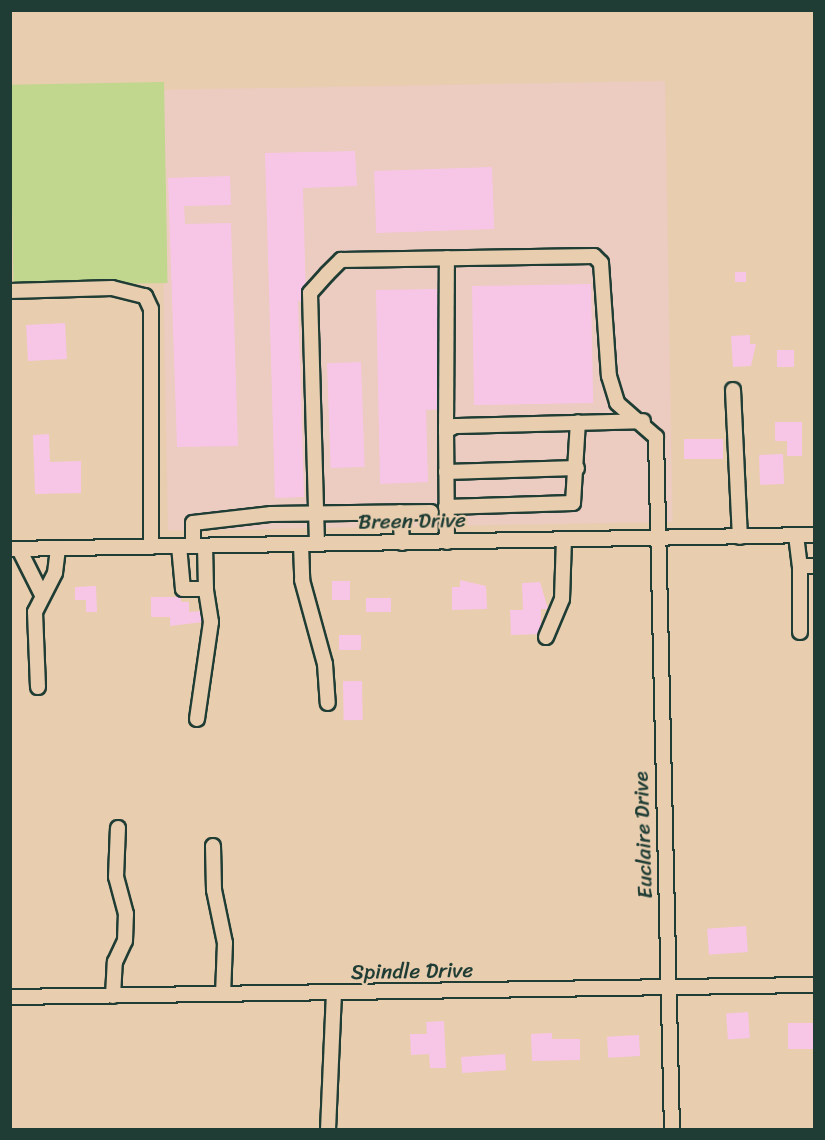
<!DOCTYPE html>
<style>
body{margin:0}
#map{position:relative;width:825px;height:1140px;overflow:hidden;background:#e8cdaf;font-family:Sriracha,sans-serif}
div>[style]{position:absolute}
.built>*{inset:0;background:#eccbc0;transform-origin:0 0}
.green>*{inset:0;background:#c0d78d;transform-origin:0 0}
.building>*{inset:0;background:#f7c6e7;transform-origin:0 0}
.roads{filter:drop-shadow(2px 0 #1f3d34) drop-shadow(-2px 0 #1f3d34) drop-shadow(0 2px #1f3d34) drop-shadow(0 -2px #1f3d34)}
.minor>*{height:14px;margin:-7px;padding:0 7px;transform-origin:7px;border-radius:7px;background:#e8cdaf}
span{translate:-50% -50%;white-space:nowrap;text-align:center;line-height:1.15;-webkit-text-stroke:4.5px #e8cdaf;paint-order:stroke}
.street-label{font-size:21px;color:#1f3d34}
.frame{position:absolute;inset:0;border:12px solid #1f3d34;pointer-events:none}
</style>
<div id="map">
<div class="built">
<i style="left:665px;top:81px;width:441px;height:505px;rotate:89deg"></i>
</div>
<div class="green">
<i style="left:164px;top:82px;width:201px;height:154px;rotate:89deg"></i>
</div>
<div class="building">
<i style="clip-path:polygon(355px 151px,357px 186px,303px 188px,306px 301px,298px 301px,304px 497px,275px 498px,265px 153px)"></i>
<i style="left:492px;top:167px;width:62px;height:118px;rotate:88deg"></i>
<i style="clip-path:polygon(230px 176px,231px 205px,184px 206px,185px 224px,231px 223px,238px 446px,177px 447px,168px 178px)"></i>
<i style="left:735px;top:272px;width:11px;height:10px"></i>
<i style="left:591px;top:284px;width:119px;height:119px;rotate:89deg"></i>
<i style="clip-path:polygon(437px 289px,441px 409px,426px 410px,428px 482px,380px 484px,376px 290px)"></i>
<i style="left:65px;top:323px;width:36px;height:39px;rotate:87deg"></i>
<i style="clip-path:polygon(750px 335px,750px 344px,756px 344px,751px 366px,733px 367px,731px 336px)"></i>
<i style="left:777px;top:350px;width:17px;height:17px"></i>
<i style="left:361px;top:362px;width:105px;height:34px;rotate:88deg"></i>
<i style="clip-path:polygon(775px 422px,802px 422px,802px 456px,787px 456px,787px 441px,775px 441px)"></i>
<i style="clip-path:polygon(49px 434px,50px 462px,81px 461px,81px 493px,35px 494px,33px 435px)"></i>
<i style="left:723px;top:439px;width:20px;height:39px;rotate:90deg"></i>
<i style="left:783px;top:454px;width:30px;height:24px;rotate:88deg"></i>
<i style="clip-path:polygon(460px 580px,486px 586px,487px 609px,452px 610px,452px 587px,460px 587px)"></i>
<i style="left:350px;top:581px;width:19px;height:18px;rotate:90deg"></i>
<i style="clip-path:polygon(540px 582px,548px 609px,541px 609px,541px 634px,511px 635px,510px 610px,523px 610px,522px 583px)"></i>
<i style="clip-path:polygon(96px 586px,97px 612px,86px 612px,86px 600px,75px 600px,75px 587px)"></i>
<i style="clip-path:polygon(151px 597px,181px 597px,181px 602px,189px 602px,189px 612px,203px 611px,203px 622px,170px 626px,170px 617px,151px 617px)"></i>
<i style="left:391px;top:598px;width:14px;height:25px;rotate:90deg"></i>
<i style="left:339px;top:635px;width:22px;height:15px"></i>
<i style="left:362px;top:681px;width:39px;height:19px;rotate:89deg"></i>
<i style="left:746px;top:926px;width:26px;height:39px;rotate:86deg"></i>
<i style="left:748px;top:1012px;width:26px;height:22px;rotate:86deg"></i>
<i style="clip-path:polygon(444px 1021px,446px 1068px,430px 1068px,429px 1054px,411px 1055px,410px 1034px,427px 1034px,426px 1022px)"></i>
<i style="left:814px;top:1023px;width:26px;height:26px;rotate:90deg"></i>
<i style="clip-path:polygon(552px 1033px,552px 1039px,580px 1039px,580px 1060px,532px 1061px,531px 1034px)"></i>
<i style="left:639px;top:1035px;width:21px;height:32px;rotate:87deg"></i>
<i style="left:505px;top:1054px;width:16px;height:44px;rotate:86deg"></i>
</div>
<div class="roads">
<div class="minor">
<i style="left:10px;top:291px;width:102px;rotate:-1.7deg"></i>
<i style="left:112px;top:288px;width:34px;rotate:14deg"></i>
<i style="left:145px;top:296px;width:14px;rotate:65deg"></i>
<i style="left:151px;top:309px;width:238px;rotate:90deg"></i>
<i style="left:733px;top:390px;width:147px;rotate:87.3deg"></i>
<i style="left:446px;top:431px;width:173px;rotate:-89.7deg"></i>
<i style="left:446px;top:472px;width:131px;rotate:-1.7deg"></i>
<i style="left:446px;top:507px;width:127px;rotate:-1.8deg"></i>
<i style="left:573px;top:503px;width:81px;rotate:-86.5deg"></i>
<i style="left:400px;top:512px;width:31px;rotate:86deg"></i>
<i style="left:796px;top:535px;width:31px;rotate:83deg"></i>
<i style="left:800px;top:566px;width:14px"></i>
<i style="left:447px;top:542px;width:111px;rotate:-90.5deg"></i>
<i style="left:446px;top:431px;width:10px;rotate:-29deg"></i>
<i style="left:455px;top:426px;width:188px;rotate:-1.5deg"></i>
<i style="left:301px;top:544px;width:36px;rotate:88deg"></i>
<i style="left:302px;top:580px;width:87px;rotate:74.7deg"></i>
<i style="left:325px;top:664px;width:39px;rotate:86deg"></i>
<i style="left:317px;top:544px;width:251px;rotate:-91.6deg"></i>
<i style="left:310px;top:293px;width:25px;rotate:-48deg"></i>
<i style="left:327px;top:274px;width:20px;rotate:-45deg"></i>
<i style="left:341px;top:260px;width:253px;rotate:-0.9deg"></i>
<i style="left:594px;top:256px;width:10px;rotate:45deg"></i>
<i style="left:601px;top:263px;width:113px;rotate:86deg"></i>
<i style="left:609px;top:376px;width:28px;rotate:73deg"></i>
<i style="left:617px;top:403px;width:52px;rotate:41.1deg"></i>
<i style="left:656px;top:437px;width:693px;rotate:88.68deg"></i>
<i style="left:179px;top:546px;width:43px;rotate:84.7deg"></i>
<i style="left:183px;top:589px;width:23px"></i>
<i style="left:206px;top:589px;width:43px;rotate:-91.3deg"></i>
<i style="left:193px;top:546px;width:23px;rotate:-90deg"></i>
<i style="left:193px;top:523px;width:79px;rotate:-6.6deg"></i>
<i style="left:271px;top:514px;width:160px;rotate:-0.7deg"></i>
<i style="left:10px;top:549px;width:804px;rotate:-1deg"></i>
<i style="left:19px;top:549px;width:51px;rotate:63.4deg"></i>
<i style="left:800px;top:566px;width:66px;rotate:90deg"></i>
<i style="left:546px;top:637px;width:41px;rotate:-67.2deg"></i>
<i style="left:562px;top:599px;width:59px;rotate:-88.1deg"></i>
<i style="left:38px;top:687px;width:75px;rotate:-92.3deg"></i>
<i style="left:35px;top:612px;width:44px;rotate:-62.9deg"></i>
<i style="left:55px;top:573px;width:25px;rotate:-83deg"></i>
<i style="left:197px;top:719px;width:98px;rotate:-81.8deg"></i>
<i style="left:211px;top:622px;width:33px;rotate:-99deg"></i>
<i style="left:213px;top:846px;width:44px;rotate:88.7deg"></i>
<i style="left:214px;top:890px;width:54px;rotate:78.3deg"></i>
<i style="left:225px;top:943px;width:51px;rotate:92.2deg"></i>
<i style="left:113px;top:996px;width:34px;rotate:-87deg"></i>
<i style="left:115px;top:962px;width:23px;rotate:-65deg"></i>
<i style="left:125px;top:941px;width:27px;rotate:-88deg"></i>
<i style="left:126px;top:914px;width:38px;rotate:-105deg"></i>
<i style="left:116px;top:877px;width:49px;rotate:-87.7deg"></i>
<i style="left:10px;top:997px;width:804px;rotate:-0.86deg"></i>
<i style="left:328px;top:1130px;width:137px;rotate:-87.5deg"></i>
</div>
</div>
<div class="street-label">
<span style="left:412px;top:521px;rotate:-1deg">Breen Drive</span>
<span style="left:643px;top:835px;rotate:-92deg">Euclaire Drive</span>
<span style="left:412px;top:971px;rotate:-1deg">Spindle Drive</span>
</div>
<div class="frame"></div>
</div>
